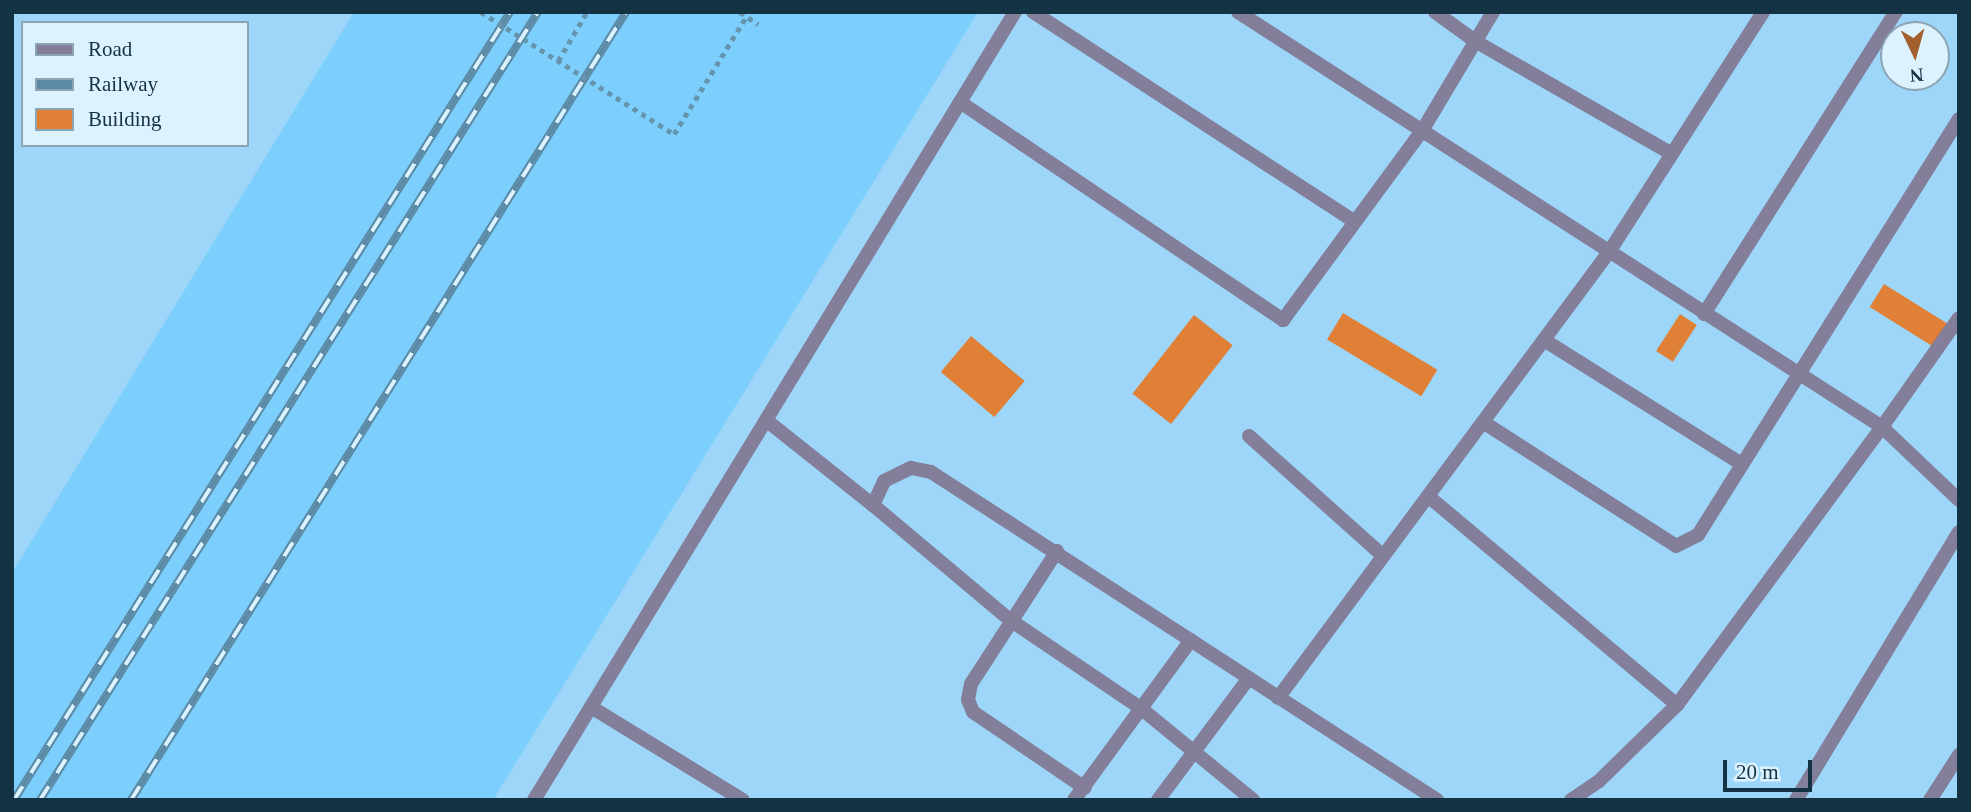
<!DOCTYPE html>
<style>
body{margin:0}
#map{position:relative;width:1971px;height:812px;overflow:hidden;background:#9dd6f8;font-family:"Times New Roman",serif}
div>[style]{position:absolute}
.built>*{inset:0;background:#7ccffd}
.building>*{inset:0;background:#e08036;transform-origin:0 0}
.path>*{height:4.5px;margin-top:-2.25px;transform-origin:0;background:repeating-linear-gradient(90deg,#6594af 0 5px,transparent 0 10px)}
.street>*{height:14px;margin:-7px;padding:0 7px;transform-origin:7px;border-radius:7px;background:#837e99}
.rail>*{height:8px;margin-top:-4px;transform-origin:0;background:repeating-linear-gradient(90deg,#ddf2ff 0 16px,#5c89a3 0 32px);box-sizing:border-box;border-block:2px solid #5c89a3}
.path-bridge>*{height:4.5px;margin-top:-2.25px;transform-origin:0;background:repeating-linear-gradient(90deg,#6594af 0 5px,transparent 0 10px)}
span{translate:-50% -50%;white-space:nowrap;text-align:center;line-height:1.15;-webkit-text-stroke:6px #ddf2ff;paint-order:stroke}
.frame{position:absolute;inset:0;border:14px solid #133243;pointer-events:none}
.legend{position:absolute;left:21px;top:21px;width:228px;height:126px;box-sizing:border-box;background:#ddf2ff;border:2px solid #8ca5b4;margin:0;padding:9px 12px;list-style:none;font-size:21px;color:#133243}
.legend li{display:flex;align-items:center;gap:14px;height:35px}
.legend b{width:35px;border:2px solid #8ca5b4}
.north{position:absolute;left:1880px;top:21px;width:70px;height:70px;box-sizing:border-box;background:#ddf2ff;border:2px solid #8ca5b4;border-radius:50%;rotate:175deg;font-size:19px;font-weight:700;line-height:28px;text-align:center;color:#133243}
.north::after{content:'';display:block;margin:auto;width:24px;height:32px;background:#a3602f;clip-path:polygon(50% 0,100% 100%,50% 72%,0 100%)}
.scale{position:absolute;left:1723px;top:760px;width:89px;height:32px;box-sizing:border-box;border:4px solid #133243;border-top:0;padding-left:9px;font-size:21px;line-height:24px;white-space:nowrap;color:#133243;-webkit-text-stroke:5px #ddf2ff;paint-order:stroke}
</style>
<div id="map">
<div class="built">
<i style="clip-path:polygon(354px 12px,978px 12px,493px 800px,12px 800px,12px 573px)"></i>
</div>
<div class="building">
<i style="left:1884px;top:284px;width:75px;height:27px;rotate:32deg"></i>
<i style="left:1343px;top:313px;width:110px;height:31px;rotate:31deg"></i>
<i style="left:1680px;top:314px;width:20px;height:44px;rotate:33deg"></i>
<i style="left:1194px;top:315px;width:49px;height:100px;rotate:38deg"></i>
<i style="left:971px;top:336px;width:70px;height:47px;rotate:40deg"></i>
</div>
<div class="path">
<i style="left:740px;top:12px;width:22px;rotate:34deg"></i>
<i style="left:558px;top:61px;width:57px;rotate:-59.4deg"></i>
<i style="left:674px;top:134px;width:137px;rotate:-58.4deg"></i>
</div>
<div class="street">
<i style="left:1033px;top:12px;width:384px;rotate:33.1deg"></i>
<i style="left:1238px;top:12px;width:766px;rotate:32.8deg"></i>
<i style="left:1882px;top:427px;width:106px;rotate:43.5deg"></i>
<i style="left:1435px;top:12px;width:49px;rotate:35.9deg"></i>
<i style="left:1475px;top:41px;width:227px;rotate:29.8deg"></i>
<i style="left:960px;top:102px;width:390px;rotate:34deg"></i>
<i style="left:1283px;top:320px;width:235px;rotate:-53.7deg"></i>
<i style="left:1422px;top:131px;width:139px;rotate:-59.2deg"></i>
<i style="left:1704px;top:314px;width:358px;rotate:-57.6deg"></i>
<i style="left:1544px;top:340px;width:234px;rotate:32.1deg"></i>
<i style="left:766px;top:420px;width:137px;rotate:38.5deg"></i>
<i style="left:1483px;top:422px;width:229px;rotate:32.7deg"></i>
<i style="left:1676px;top:546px;width:25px;rotate:-27deg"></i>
<i style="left:1698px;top:535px;width:491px;rotate:-57.9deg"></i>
<i style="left:1249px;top:436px;width:180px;rotate:41.8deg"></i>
<i style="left:1428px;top:496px;width:325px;rotate:40deg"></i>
<i style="left:1057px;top:551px;width:158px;rotate:122.9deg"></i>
<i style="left:971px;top:684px;width:16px;rotate:101deg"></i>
<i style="left:968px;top:700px;width:13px;rotate:67deg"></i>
<i style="left:973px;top:712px;width:135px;rotate:34.2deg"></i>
<i style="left:1278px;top:698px;width:555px;rotate:-53.42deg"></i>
<i style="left:1609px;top:252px;width:285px;rotate:-57.3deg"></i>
<i style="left:591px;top:707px;width:178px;rotate:31.5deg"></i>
<i style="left:534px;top:800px;width:923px;rotate:-58.6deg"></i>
<i style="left:1074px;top:800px;width:198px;rotate:-53.8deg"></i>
<i style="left:1158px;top:800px;width:152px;rotate:-53.3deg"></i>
<i style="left:1253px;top:800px;width:144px;rotate:-140.7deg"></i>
<i style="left:1142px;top:709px;width:159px;rotate:-146deg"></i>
<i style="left:1010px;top:620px;width:179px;rotate:-140deg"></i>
<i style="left:873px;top:505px;width:26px;rotate:-65deg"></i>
<i style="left:884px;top:481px;width:30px;rotate:-26deg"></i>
<i style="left:911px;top:468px;width:20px;rotate:11deg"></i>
<i style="left:931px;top:472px;width:603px;rotate:32.95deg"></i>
<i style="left:1571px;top:800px;width:34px;rotate:-34deg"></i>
<i style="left:1599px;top:781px;width:109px;rotate:-44.3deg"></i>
<i style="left:1677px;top:705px;width:345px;rotate:-53.6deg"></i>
<i style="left:1882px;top:427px;width:133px;rotate:-54.8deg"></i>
<i style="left:1796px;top:800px;width:314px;rotate:-58.7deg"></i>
<i style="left:1930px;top:800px;width:54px;rotate:-57.2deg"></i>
</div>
<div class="rail">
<i style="left:14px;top:800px;width:931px;rotate:-57.81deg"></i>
<i style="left:40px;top:800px;width:932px;rotate:-57.71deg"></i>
<i style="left:131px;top:800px;width:931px;rotate:-57.86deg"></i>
</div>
<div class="path-bridge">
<i style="left:481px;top:12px;width:228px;rotate:32.3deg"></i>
</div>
<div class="frame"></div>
<ul class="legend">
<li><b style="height:9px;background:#837e99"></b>Road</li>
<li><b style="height:9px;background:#5c89a3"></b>Railway</li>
<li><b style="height:19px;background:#e08036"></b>Building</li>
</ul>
<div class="north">N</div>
<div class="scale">20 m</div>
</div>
